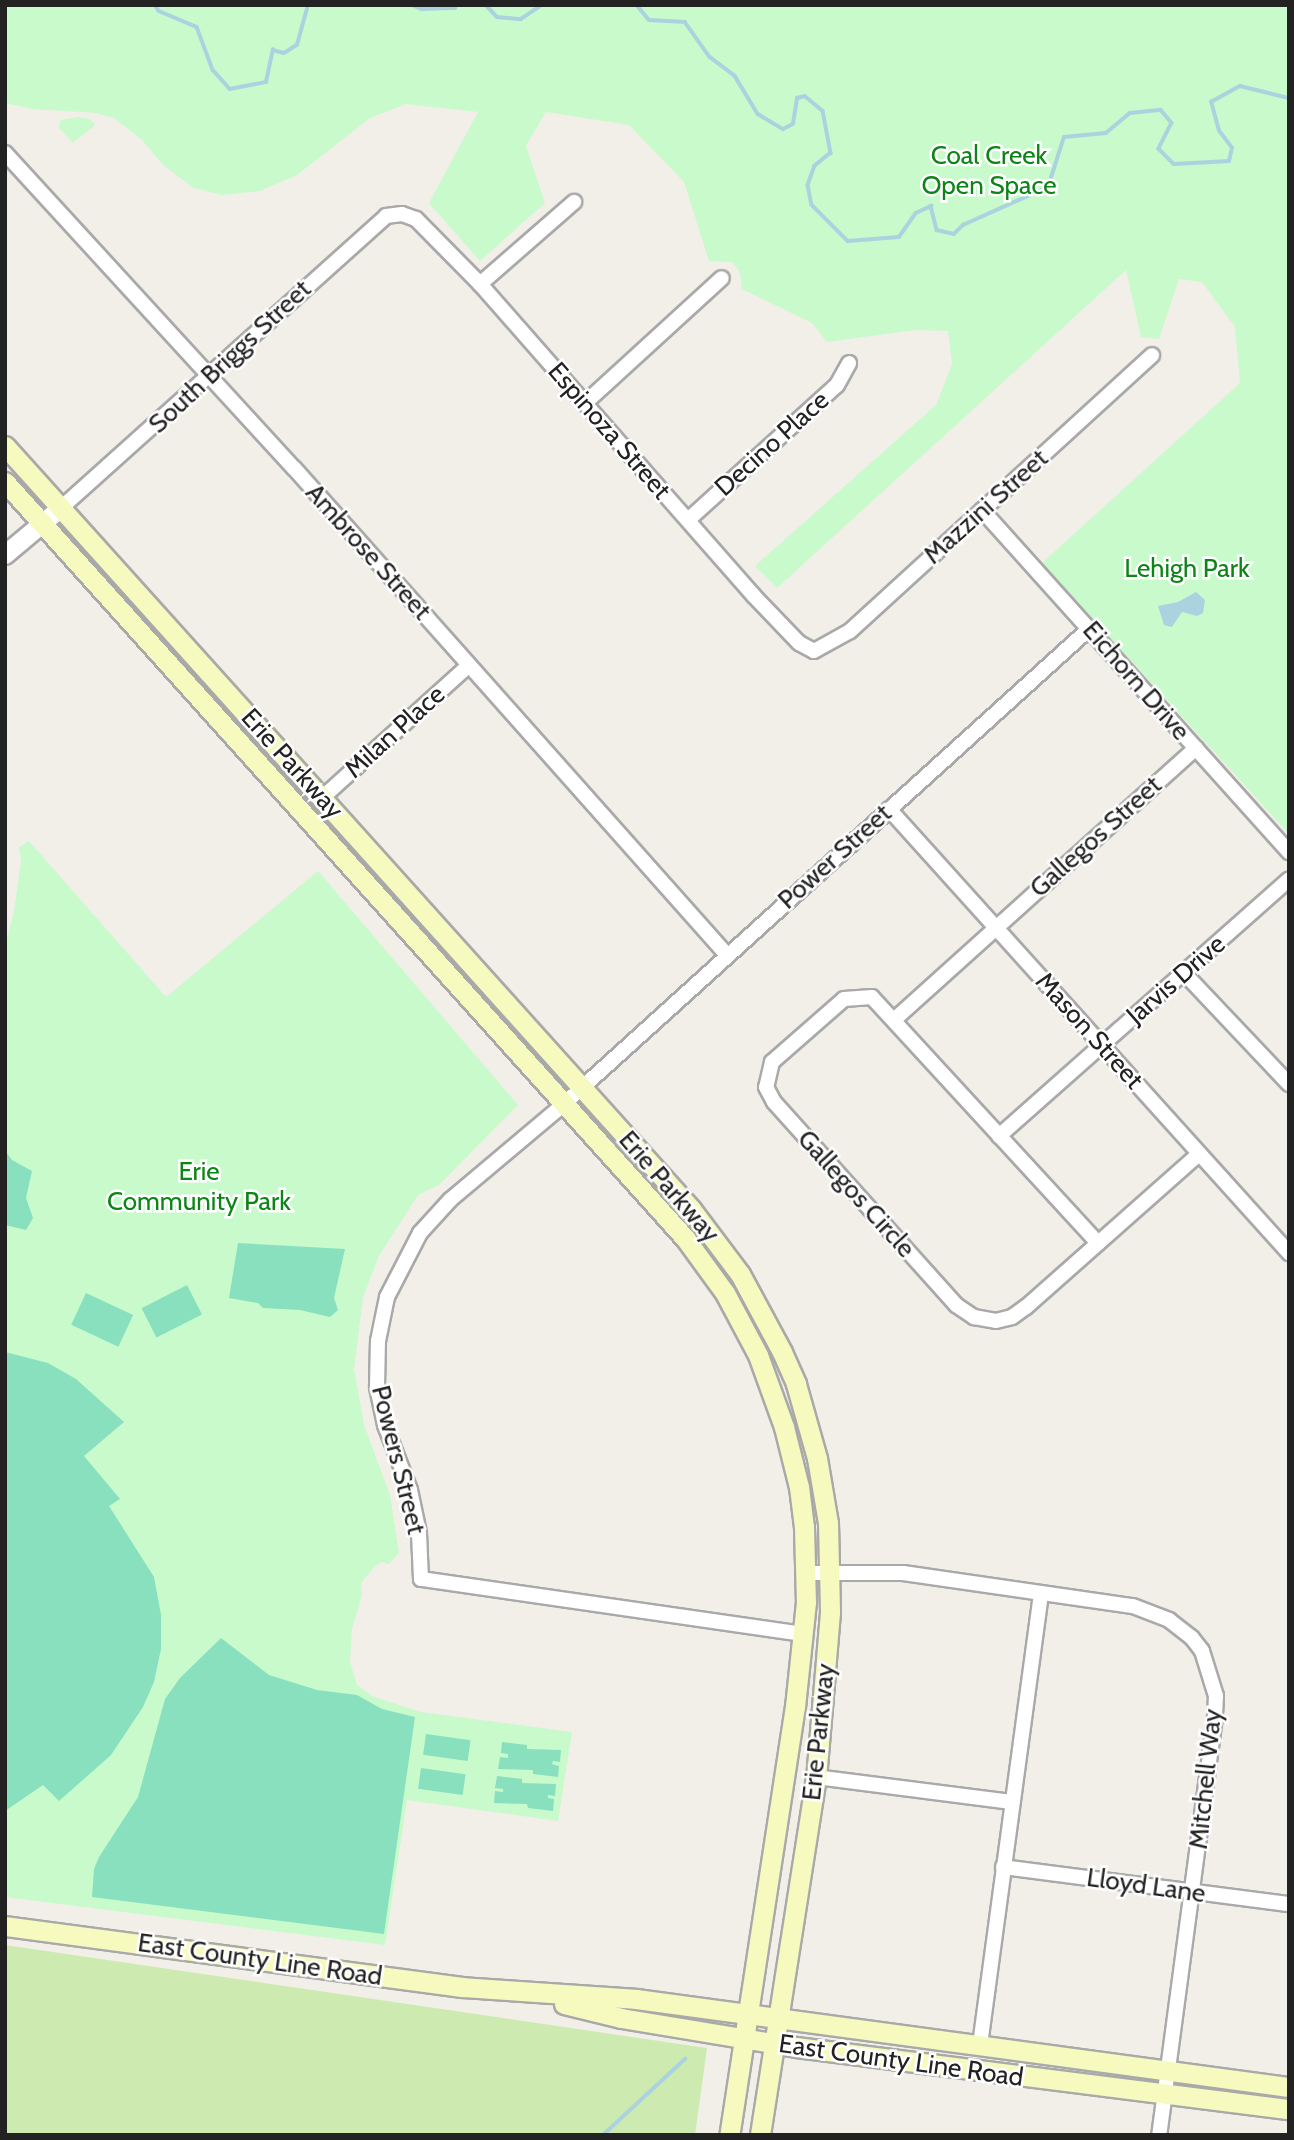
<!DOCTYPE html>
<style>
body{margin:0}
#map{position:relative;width:1294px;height:2140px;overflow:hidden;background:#f2efe9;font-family:Cabin,sans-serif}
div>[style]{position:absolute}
.grass>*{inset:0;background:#cdebb0}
.park>*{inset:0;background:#c8facc}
.pitch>*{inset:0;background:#88e0be;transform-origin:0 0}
.water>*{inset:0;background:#aad3df}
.stream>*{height:3.5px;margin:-1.75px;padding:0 1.75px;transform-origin:1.75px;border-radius:1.75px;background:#aad3df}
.roads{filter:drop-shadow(2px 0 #a9a9a9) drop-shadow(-2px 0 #a9a9a9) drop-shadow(0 2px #a9a9a9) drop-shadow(0 -2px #a9a9a9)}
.minor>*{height:14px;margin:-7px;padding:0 7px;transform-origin:7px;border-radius:7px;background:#fff}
.tertiary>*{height:18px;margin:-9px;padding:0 9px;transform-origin:9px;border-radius:9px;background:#fff}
.secondary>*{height:19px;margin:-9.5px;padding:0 9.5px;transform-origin:9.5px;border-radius:9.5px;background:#f7fabf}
span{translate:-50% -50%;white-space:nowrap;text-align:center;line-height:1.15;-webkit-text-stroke:5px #fff;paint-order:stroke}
.park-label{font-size:26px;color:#0c8416}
.street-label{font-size:26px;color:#222}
.frame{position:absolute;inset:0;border:7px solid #222;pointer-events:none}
</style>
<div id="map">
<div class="grass">
<i style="clip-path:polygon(5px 1945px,707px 2048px,695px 2135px,5px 2135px)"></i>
</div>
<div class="park">
<i style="clip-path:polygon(5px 5px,1289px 5px,1289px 834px,1042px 563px,1240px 383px,1235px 327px,1202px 282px,1179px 279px,1159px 339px,1141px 337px,1126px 270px,777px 588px,755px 566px,936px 405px,952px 364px,948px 331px,915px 330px,827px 342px,812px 323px,742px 289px,740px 272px,732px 262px,709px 261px,684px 182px,629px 125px,546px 112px,526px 146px,545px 203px,480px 261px,429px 203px,478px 112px,406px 104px,370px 118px,297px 175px,260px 191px,222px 195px,194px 188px,164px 166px,142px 140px,114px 118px,96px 113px,32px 109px,5px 103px)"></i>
<i style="clip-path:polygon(78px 117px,90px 119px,95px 125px,73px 143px,59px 128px,60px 120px)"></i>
<i style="clip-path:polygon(29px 841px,166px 997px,318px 871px,518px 1105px,439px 1185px,418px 1195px,379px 1256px,363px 1297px,354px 1369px,364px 1425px,390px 1495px,399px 1553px,389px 1564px,382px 1562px,374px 1567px,361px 1583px,362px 1595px,352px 1629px,350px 1662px,357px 1685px,374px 1697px,399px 1705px,421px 1712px,572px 1732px,558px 1821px,407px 1800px,385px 1945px,5px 1897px,5px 947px,14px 911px,21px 861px,19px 847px)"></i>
</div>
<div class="pitch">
<i style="clip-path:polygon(5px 1151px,12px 1160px,32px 1171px,26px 1198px,33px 1218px,26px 1230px,5px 1225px)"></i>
<i style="clip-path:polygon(238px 1243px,345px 1249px,334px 1298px,338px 1310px,330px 1317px,300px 1310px,263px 1308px,258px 1303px,229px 1298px)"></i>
<i style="left:187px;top:1285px;width:33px;height:51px;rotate:63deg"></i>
<i style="left:86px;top:1293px;width:52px;height:35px;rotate:25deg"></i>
<i style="clip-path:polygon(5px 1352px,48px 1363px,76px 1379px,124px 1422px,84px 1456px,120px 1499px,109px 1506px,154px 1577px,161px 1615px,161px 1649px,154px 1682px,143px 1707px,111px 1755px,59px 1801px,43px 1785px,5px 1811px)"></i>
<i style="clip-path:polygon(221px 1638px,269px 1675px,317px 1690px,357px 1695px,382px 1709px,415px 1717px,384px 1934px,92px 1897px,94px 1869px,99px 1857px,138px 1797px,165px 1699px,180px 1678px)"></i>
<i style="left:426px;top:1734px;width:45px;height:21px;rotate:8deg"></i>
<i style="clip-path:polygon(502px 1742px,527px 1745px,527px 1749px,561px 1750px,560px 1762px,553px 1761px,552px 1764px,559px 1766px,558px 1777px,533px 1774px,533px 1770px,498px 1769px,500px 1757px,508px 1758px,508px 1754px,501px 1753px)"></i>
<i style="left:421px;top:1768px;width:45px;height:21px;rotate:8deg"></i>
<i style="clip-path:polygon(497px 1776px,522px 1779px,522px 1783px,556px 1784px,555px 1796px,548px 1795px,548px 1798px,554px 1799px,553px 1811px,528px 1808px,527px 1804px,494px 1803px,495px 1791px,503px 1792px,503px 1789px,495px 1788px)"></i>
</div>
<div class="water">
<i style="clip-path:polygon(1196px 592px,1205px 600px,1203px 613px,1197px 616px,1182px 612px,1172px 627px,1164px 625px,1158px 606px,1178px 602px)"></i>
</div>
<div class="stream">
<i style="left:155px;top:5px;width:7px;rotate:56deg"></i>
<i style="left:159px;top:11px;width:41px;rotate:22.8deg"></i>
<i style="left:197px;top:27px;width:46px;rotate:69.6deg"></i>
<i style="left:213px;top:70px;width:25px;rotate:48deg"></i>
<i style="left:230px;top:89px;width:37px;rotate:-11deg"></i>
<i style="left:266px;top:82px;width:33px;rotate:-78deg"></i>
<i style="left:273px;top:50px;width:11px;rotate:15deg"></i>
<i style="left:284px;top:53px;width:15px;rotate:-32deg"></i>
<i style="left:297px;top:45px;width:41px;rotate:-74.6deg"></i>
<i style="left:412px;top:5px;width:11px;rotate:22deg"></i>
<i style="left:422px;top:9px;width:33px;rotate:-2deg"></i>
<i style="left:455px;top:8px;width:3px;rotate:-72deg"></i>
<i style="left:486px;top:5px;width:16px;rotate:47deg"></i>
<i style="left:497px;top:17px;width:24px;rotate:5deg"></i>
<i style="left:521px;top:19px;width:25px;rotate:-34deg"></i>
<i style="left:637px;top:5px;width:19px;rotate:51deg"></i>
<i style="left:649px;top:20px;width:36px;rotate:3deg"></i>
<i style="left:685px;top:22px;width:43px;rotate:54.5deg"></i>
<i style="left:710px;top:57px;width:31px;rotate:37deg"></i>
<i style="left:735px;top:76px;width:44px;rotate:58.8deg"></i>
<i style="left:758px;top:114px;width:29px;rotate:31deg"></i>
<i style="left:783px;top:129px;width:11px;rotate:-27deg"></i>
<i style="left:793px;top:124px;width:26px;rotate:-81deg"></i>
<i style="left:797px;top:98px;width:8px;rotate:-14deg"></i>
<i style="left:805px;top:96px;width:23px;rotate:40deg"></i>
<i style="left:823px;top:111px;width:43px;rotate:79.2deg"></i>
<i style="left:831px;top:153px;width:21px;rotate:141deg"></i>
<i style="left:815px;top:166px;width:20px;rotate:110deg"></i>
<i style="left:808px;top:185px;width:20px;rotate:79deg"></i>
<i style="left:812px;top:205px;width:51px;rotate:45deg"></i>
<i style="left:848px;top:241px;width:51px;rotate:-4.5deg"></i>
<i style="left:899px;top:237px;width:29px;rotate:-55deg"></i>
<i style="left:916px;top:213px;width:17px;rotate:-25deg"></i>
<i style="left:931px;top:206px;width:25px;rotate:76deg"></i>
<i style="left:937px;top:230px;width:17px;rotate:13deg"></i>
<i style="left:954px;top:234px;width:13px;rotate:-45deg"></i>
<i style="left:963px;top:225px;width:93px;rotate:-24.1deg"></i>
<i style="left:1048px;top:187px;width:52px;rotate:-72.3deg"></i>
<i style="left:1064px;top:137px;width:42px;rotate:-5.4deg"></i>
<i style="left:1106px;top:133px;width:31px;rotate:-40deg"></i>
<i style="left:1130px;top:113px;width:31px;rotate:-6deg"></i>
<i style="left:1161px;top:110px;width:17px;rotate:50deg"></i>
<i style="left:1172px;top:123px;width:29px;rotate:117deg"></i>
<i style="left:1159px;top:149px;width:21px;rotate:45deg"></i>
<i style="left:1174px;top:164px;width:55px;rotate:-3.1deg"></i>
<i style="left:1229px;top:161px;width:13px;rotate:-77deg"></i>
<i style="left:1232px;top:148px;width:21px;rotate:-127deg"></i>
<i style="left:1219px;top:131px;width:30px;rotate:-105deg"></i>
<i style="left:1211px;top:102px;width:33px;rotate:-29deg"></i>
<i style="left:1240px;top:86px;width:50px;rotate:13.8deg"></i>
<i style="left:603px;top:2135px;width:112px;rotate:-42.8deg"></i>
</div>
<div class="roads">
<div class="minor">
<i style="left:5px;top:153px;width:427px;rotate:47.5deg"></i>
<i style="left:294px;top:468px;width:652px;rotate:48.36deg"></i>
<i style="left:480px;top:284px;width:125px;rotate:-41.1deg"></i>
<i style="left:585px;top:403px;width:185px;rotate:-42.4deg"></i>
<i style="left:61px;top:508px;width:437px;rotate:-41.9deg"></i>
<i style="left:386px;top:216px;width:16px;rotate:-7deg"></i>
<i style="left:402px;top:214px;width:15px;rotate:20deg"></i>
<i style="left:416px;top:219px;width:91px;rotate:45.4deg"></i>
<i style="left:480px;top:284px;width:414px;rotate:48.7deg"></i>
<i style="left:753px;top:595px;width:66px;rotate:46.2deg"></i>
<i style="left:799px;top:643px;width:17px;rotate:28deg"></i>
<i style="left:814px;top:651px;width:41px;rotate:-29.1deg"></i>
<i style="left:850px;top:631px;width:409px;rotate:-42.4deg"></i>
<i style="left:982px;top:510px;width:460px;rotate:48.1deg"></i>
<i style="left:688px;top:520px;width:201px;rotate:-42.2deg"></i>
<i style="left:837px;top:385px;width:25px;rotate:-61deg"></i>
<i style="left:322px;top:798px;width:197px;rotate:-42.1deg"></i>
<i style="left:889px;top:809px;width:598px;rotate:47.98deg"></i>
<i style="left:1184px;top:973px;width:153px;rotate:46.6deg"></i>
<i style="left:895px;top:1019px;width:405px;rotate:-42deg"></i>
<i style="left:999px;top:1136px;width:387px;rotate:-41.5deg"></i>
<i style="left:1098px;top:1243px;width:334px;rotate:-132.6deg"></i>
<i style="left:872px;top:997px;width:28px;rotate:176deg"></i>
<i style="left:844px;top:999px;width:96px;rotate:138.8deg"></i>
<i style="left:772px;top:1062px;width:26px;rotate:103deg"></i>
<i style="left:766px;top:1087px;width:17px;rotate:62deg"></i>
<i style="left:774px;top:1102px;width:273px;rotate:48.1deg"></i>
<i style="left:956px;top:1305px;width:22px;rotate:34deg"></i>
<i style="left:974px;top:1317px;width:22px;rotate:10deg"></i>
<i style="left:996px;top:1321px;width:16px;rotate:-14deg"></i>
<i style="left:1012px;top:1317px;width:17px;rotate:-36deg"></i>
<i style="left:1026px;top:1307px;width:231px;rotate:-41.5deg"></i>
<i style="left:807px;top:1573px;width:96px"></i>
<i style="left:903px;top:1573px;width:232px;rotate:8.2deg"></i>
<i style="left:1133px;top:1606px;width:39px;rotate:21deg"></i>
<i style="left:1169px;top:1620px;width:29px;rotate:38deg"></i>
<i style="left:1192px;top:1638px;width:16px;rotate:52deg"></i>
<i style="left:1202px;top:1651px;width:47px;rotate:72.7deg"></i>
<i style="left:1216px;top:1696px;width:21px;rotate:93deg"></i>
<i style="left:1215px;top:1717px;width:422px;rotate:97.6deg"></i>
<i style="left:803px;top:1634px;width:386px;rotate:-171.8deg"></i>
<i style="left:421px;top:1579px;width:46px;rotate:-92.5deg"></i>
<i style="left:419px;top:1533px;width:44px;rotate:-101.8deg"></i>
<i style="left:410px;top:1490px;width:70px;rotate:-111deg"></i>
<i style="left:385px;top:1425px;width:39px;rotate:-102deg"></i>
<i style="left:377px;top:1387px;width:46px;rotate:-88.8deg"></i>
<i style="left:378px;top:1341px;width:45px;rotate:-78.4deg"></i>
<i style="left:387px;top:1297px;width:72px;rotate:-62.7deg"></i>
<i style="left:420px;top:1233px;width:45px;rotate:-47.7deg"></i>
<i style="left:450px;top:1200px;width:149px;rotate:-40.1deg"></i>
<i style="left:564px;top:1104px;width:709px;rotate:-42.14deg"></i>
<i style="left:816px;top:1777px;width:198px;rotate:7.3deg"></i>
<i style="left:1003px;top:1867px;width:288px;rotate:7.4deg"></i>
<i style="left:980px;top:2045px;width:456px;rotate:-82.3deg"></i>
</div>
<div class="tertiary">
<i style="left:5px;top:555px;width:73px;rotate:-40deg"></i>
</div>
<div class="secondary">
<i style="left:5px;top:446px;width:1026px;rotate:48.04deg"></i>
<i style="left:691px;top:1209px;width:81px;rotate:53deg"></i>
<i style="left:740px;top:1274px;width:89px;rotate:61.7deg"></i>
<i style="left:782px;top:1352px;width:35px;rotate:66deg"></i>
<i style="left:796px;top:1384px;width:77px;rotate:74.2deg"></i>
<i style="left:817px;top:1458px;width:66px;rotate:80.4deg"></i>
<i style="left:828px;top:1523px;width:89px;rotate:88.7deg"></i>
<i style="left:830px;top:1612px;width:166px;rotate:94.8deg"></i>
<i style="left:816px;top:1777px;width:362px;rotate:98.9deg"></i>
<i style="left:5px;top:482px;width:1017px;rotate:48.03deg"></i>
<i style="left:685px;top:1238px;width:68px;rotate:54deg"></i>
<i style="left:725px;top:1293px;width:70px;rotate:62deg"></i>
<i style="left:758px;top:1355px;width:77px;rotate:70.1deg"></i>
<i style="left:784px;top:1427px;width:62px;rotate:76deg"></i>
<i style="left:799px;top:1487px;width:40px;rotate:82.9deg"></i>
<i style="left:804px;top:1527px;width:75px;rotate:88.5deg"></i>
<i style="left:806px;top:1602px;width:105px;rotate:96deg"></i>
<i style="left:795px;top:1706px;width:434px;rotate:98.7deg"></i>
<i style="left:5px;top:1926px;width:461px;rotate:7.6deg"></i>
<i style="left:462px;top:1987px;width:174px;rotate:3.9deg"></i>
<i style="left:636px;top:1999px;width:659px;rotate:7.68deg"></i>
<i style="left:564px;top:2004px;width:59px;rotate:13.8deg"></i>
<i style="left:621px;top:2018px;width:177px;rotate:9.4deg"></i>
<i style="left:796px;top:2047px;width:497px;rotate:7.2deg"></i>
</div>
</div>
<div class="park-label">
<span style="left:989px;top:171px">Coal Creek<br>Open Space</span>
<span style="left:1187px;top:569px">Lehigh Park</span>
<span style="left:199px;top:1187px">Erie<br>Community Park</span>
</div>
<div class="street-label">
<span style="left:230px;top:357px;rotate:-43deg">South Briggs Street</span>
<span style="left:609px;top:431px;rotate:49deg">Espinoza Street</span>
<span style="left:772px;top:444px;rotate:-42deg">Decino Place</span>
<span style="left:986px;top:507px;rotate:-42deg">Mazzini Street</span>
<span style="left:368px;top:552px;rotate:48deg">Ambrose Street</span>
<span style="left:1136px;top:681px;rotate:49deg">Eichorn Drive</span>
<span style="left:395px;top:732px;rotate:-42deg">Milan Place</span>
<span style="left:292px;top:764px;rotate:48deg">Erie Parkway</span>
<span style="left:1096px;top:837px;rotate:-42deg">Gallegos Street</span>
<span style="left:835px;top:857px;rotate:-42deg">Power Street</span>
<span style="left:1176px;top:980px;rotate:-41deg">Jarvis Drive</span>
<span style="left:1089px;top:1031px;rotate:48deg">Mason Street</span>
<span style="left:669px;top:1187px;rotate:49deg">Erie Parkway</span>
<span style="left:856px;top:1194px;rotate:48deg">Gallegos Circle</span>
<span style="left:398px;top:1460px;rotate:76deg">Powers Street</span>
<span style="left:819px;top:1732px;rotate:-84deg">Erie Parkway</span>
<span style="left:1206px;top:1779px;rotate:-84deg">Mitchell Way</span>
<span style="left:1146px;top:1886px;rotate:8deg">Lloyd Lane</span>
<span style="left:260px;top:1960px;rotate:8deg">East County Line Road</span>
<span style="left:901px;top:2061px;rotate:8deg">East County Line Road</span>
</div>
<div class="frame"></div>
</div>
